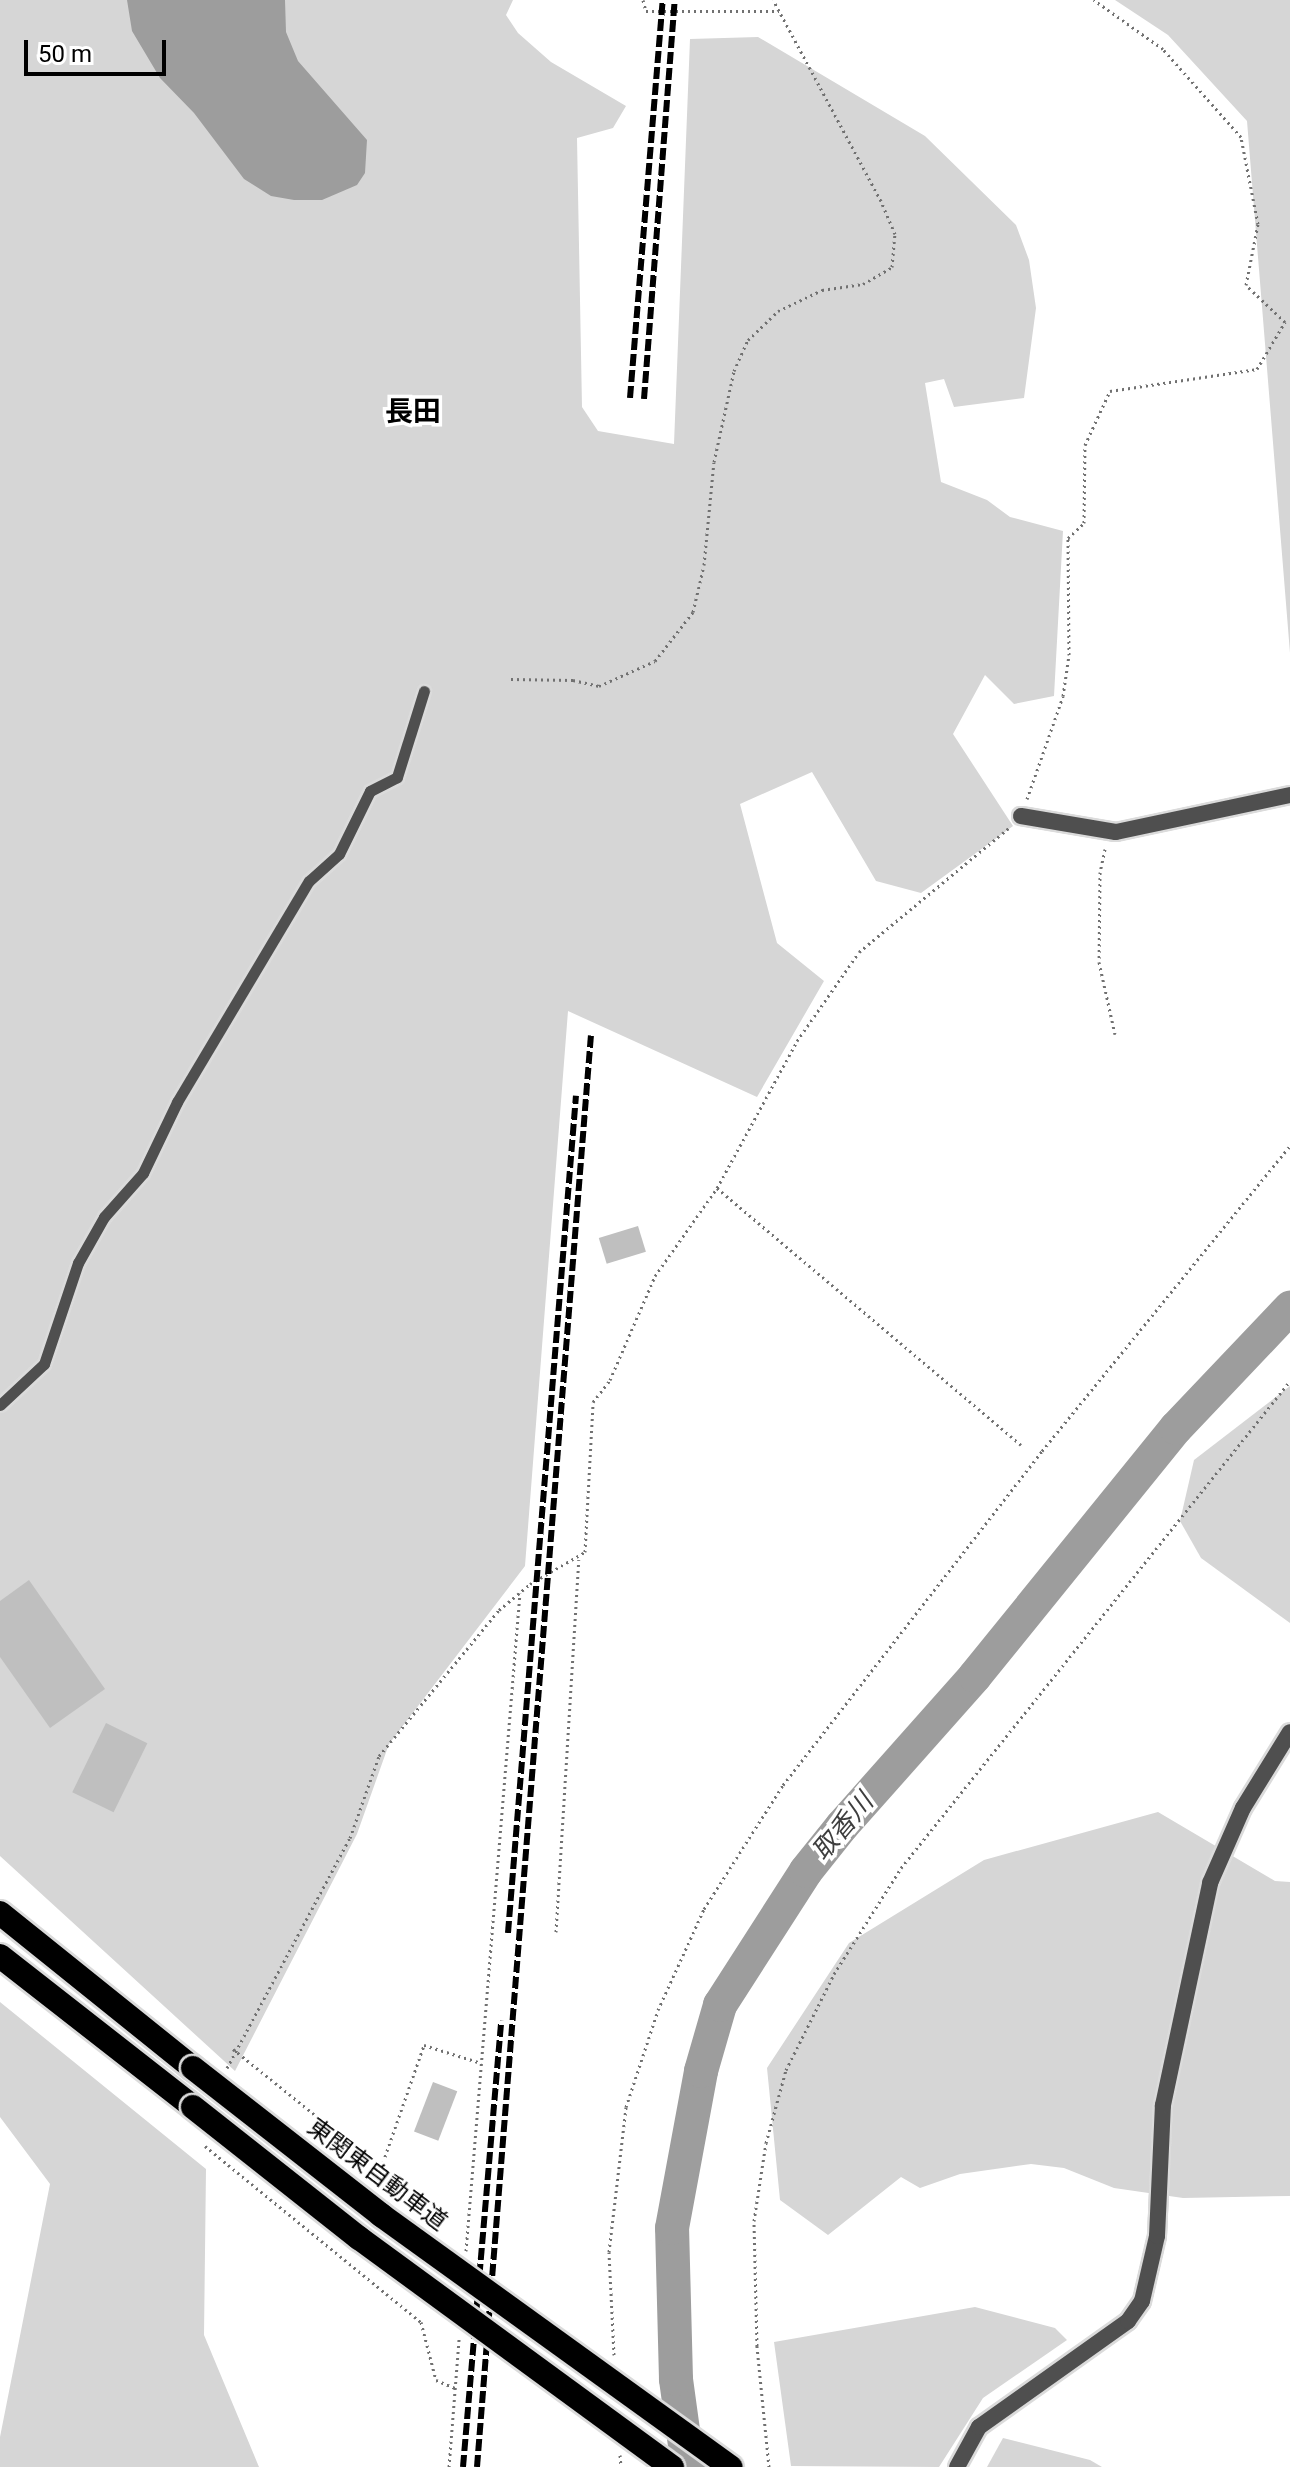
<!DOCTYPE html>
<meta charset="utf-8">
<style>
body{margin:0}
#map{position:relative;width:1290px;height:2467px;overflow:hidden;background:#fff;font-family:Roboto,"Noto Sans JP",sans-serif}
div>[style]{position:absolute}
.green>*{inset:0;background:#d6d6d6}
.water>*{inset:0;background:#9d9d9d}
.river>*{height:34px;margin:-17px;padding:0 17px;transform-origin:17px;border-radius:17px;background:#9d9d9d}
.building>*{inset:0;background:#bfbfbf;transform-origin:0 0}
.path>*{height:3px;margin-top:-1.5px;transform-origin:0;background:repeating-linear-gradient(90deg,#717171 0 2px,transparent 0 6px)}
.roads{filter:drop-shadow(2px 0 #dbdbdb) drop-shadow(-2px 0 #dbdbdb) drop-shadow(0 2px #dbdbdb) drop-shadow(0 -2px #dbdbdb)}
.lane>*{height:11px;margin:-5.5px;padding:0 5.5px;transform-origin:5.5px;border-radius:5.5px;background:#4f4f4f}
.street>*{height:16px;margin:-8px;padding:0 8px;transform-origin:8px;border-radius:8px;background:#4f4f4f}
.highway>*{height:24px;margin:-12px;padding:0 12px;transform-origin:12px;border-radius:12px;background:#000}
.rail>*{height:6px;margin-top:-3px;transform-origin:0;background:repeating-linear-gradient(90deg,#000 0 12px,transparent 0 16px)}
.bridges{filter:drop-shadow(2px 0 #dbdbdb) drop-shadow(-2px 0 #dbdbdb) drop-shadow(0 2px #dbdbdb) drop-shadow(0 -2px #dbdbdb)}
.highway-bridge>*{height:24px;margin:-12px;padding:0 12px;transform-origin:12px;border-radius:12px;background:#000}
span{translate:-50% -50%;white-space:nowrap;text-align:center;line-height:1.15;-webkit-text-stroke:7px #fff;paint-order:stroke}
.street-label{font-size:24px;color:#000}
.water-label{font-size:26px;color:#3e3e3e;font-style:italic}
.quarter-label{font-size:28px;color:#000;font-weight:700}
.scale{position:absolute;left:24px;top:40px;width:142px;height:36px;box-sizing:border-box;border:4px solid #000;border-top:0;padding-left:10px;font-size:24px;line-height:28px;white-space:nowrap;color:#000;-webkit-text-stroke:6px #fff;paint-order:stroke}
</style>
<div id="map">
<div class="green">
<i style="clip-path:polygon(0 0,513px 0,506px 15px,518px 33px,551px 62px,626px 106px,613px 128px,577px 138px,582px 407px,598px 431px,674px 444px,690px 39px,758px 37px,925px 136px,1016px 225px,1029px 260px,1036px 308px,1024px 398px,954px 407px,944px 379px,925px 383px,941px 482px,987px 500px,1010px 517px,1063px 531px,1054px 696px,1014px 704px,985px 675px,953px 734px,1013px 826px,921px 893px,876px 881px,812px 772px,740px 804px,777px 943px,824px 981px,757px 1097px,568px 1011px,525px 1566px,389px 1744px,357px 1834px,235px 2071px,0 1856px)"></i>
<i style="clip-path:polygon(1115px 0,1290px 0,1290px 653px,1247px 121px,1168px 35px)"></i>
<i style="clip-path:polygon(1290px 1386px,1290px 1623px,1201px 1558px,1180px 1521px,1194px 1460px)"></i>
<i style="clip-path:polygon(1158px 1812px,1275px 1881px,1290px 1882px,1290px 2196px,1183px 2198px,1114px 2188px,1064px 2168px,1031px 2164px,960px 2174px,920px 2188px,901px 2177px,828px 2235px,780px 2200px,767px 2068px,849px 1943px,984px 1860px)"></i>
<i style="clip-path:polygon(0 2002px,206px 2169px,204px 2335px,259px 2467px,0 2467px,0 2437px,50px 2184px,0 2117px)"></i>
<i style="clip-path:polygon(975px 2307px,1055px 2328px,1067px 2340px,983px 2398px,939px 2467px,791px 2466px,774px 2342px)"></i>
<i style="clip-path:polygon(1003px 2438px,1090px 2460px,1102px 2467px,987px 2467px)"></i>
</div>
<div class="water">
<i style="clip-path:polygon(127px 0,285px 0,286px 32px,298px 61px,367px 140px,365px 173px,357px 185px,322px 200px,294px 200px,271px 196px,244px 179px,194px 113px,160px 78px,132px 31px)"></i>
</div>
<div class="river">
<i style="left:688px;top:2467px;width:89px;rotate:-97.8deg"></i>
<i style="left:676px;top:2379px;width:151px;rotate:-91.5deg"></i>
<i style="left:672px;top:2228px;width:160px;rotate:-79.5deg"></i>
<i style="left:701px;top:2071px;width:69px;rotate:-73.9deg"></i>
<i style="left:720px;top:2005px;width:159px;rotate:-57.3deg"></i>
<i style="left:806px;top:1871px;width:58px;rotate:-51.3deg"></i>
<i style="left:842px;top:1826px;width:200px;rotate:-48.4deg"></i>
<i style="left:975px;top:1676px;width:319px;rotate:-51deg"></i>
<i style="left:1176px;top:1428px;width:166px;rotate:-46.5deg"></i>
</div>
<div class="building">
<i style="left:638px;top:1226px;width:27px;height:41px;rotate:73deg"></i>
<i style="clip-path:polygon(29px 1580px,105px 1689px,50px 1728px,0 1657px,0 1601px)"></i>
<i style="left:106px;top:1723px;width:46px;height:77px;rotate:26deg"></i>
<i style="left:433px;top:2082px;width:26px;height:53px;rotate:21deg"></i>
</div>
<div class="path">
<i style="left:643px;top:0;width:11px;rotate:75deg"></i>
<i style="left:646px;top:11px;width:133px"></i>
<i style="left:511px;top:679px;width:62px;rotate:0.9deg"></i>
<i style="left:573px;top:680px;width:27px;rotate:13deg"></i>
<i style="left:599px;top:686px;width:61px;rotate:-24.1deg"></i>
<i style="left:655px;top:661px;width:62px;rotate:-52.2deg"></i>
<i style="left:693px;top:612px;width:48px;rotate:-76.8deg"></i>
<i style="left:704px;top:565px;width:103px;rotate:-84.5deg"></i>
<i style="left:714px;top:462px;width:93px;rotate:-77.6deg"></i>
<i style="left:734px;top:371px;width:34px;rotate:-66deg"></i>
<i style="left:748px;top:340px;width:42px;rotate:-44deg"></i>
<i style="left:778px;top:311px;width:49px;rotate:-25.5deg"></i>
<i style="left:822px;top:290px;width:41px;rotate:-8.3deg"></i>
<i style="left:863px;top:284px;width:34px;rotate:-30deg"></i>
<i style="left:892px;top:267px;width:33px;rotate:-85deg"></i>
<i style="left:895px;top:234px;width:36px;rotate:-113deg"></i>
<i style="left:881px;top:201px;width:228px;rotate:-118.2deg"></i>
<i style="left:1027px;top:799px;width:109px;rotate:-70.7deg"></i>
<i style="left:1063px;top:696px;width:41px;rotate:-81.7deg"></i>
<i style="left:1069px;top:655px;width:117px;rotate:-90.5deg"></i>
<i style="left:1068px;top:538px;width:22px;rotate:-43deg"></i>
<i style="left:1084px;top:523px;width:78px;rotate:-89.3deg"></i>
<i style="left:1085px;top:445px;width:60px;rotate:-65.2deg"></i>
<i style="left:1110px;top:391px;width:149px;rotate:-8.5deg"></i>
<i style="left:1257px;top:369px;width:55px;rotate:-59.2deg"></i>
<i style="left:1285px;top:322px;width:54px;rotate:-136.5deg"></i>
<i style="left:1246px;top:285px;width:62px;rotate:-78.9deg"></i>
<i style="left:1258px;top:224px;width:89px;rotate:-101.1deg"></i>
<i style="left:1241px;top:137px;width:118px;rotate:-131.6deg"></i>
<i style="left:1163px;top:49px;width:85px;rotate:-144.6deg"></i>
<i style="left:1105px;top:849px;width:24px;rotate:102deg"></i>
<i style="left:1100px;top:872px;width:90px;rotate:90.6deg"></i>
<i style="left:1099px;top:962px;width:74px;rotate:77.5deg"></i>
<i style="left:717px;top:1188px;width:398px;rotate:40.2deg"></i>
<i style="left:556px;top:1932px;width:373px;rotate:-86.5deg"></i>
<i style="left:233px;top:2049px;width:190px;rotate:38.8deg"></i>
<i style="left:381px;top:2168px;width:130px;rotate:-70.7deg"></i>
<i style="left:424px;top:2045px;width:60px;rotate:17.5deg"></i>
<i style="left:227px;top:2068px;width:261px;rotate:-61.9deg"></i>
<i style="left:350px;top:1838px;width:87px;rotate:-70.5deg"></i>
<i style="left:379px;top:1756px;width:189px;rotate:-50.6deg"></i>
<i style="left:499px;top:1610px;width:40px;rotate:-40deg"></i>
<i style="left:530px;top:1584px;width:64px;rotate:-30.2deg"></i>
<i style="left:585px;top:1552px;width:150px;rotate:-86.9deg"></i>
<i style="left:593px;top:1402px;width:28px;rotate:-52deg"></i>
<i style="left:610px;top:1380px;width:113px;rotate:-66.6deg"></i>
<i style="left:655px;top:1276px;width:108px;rotate:-54.8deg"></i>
<i style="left:717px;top:1188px;width:167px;rotate:-61.4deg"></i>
<i style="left:797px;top:1041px;width:108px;rotate:-55.1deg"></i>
<i style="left:859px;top:952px;width:195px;rotate:-39.6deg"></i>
<i style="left:205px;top:2146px;width:279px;rotate:39.2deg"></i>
<i style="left:421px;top:2322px;width:60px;rotate:75.5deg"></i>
<i style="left:436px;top:2380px;width:21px;rotate:23deg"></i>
<i style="left:466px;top:2251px;width:660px;rotate:-85.31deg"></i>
<i style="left:614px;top:2355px;width:103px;rotate:-92.8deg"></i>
<i style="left:609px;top:2252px;width:146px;rotate:-83.3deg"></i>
<i style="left:626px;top:2107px;width:102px;rotate:-71.7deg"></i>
<i style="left:658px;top:2010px;width:111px;rotate:-65.5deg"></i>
<i style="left:704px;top:1909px;width:147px;rotate:-57.5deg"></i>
<i style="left:783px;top:1785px;width:423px;rotate:-52.2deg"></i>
<i style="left:1042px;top:1451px;width:393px;rotate:-50.9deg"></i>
<i style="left:620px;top:2455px;width:12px;rotate:85deg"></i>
<i style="left:449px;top:2467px;width:128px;rotate:-85.5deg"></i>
<i style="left:769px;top:2467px;width:122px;rotate:-95.7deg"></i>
<i style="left:757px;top:2346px;width:125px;rotate:-91.4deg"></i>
<i style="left:754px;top:2221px;width:79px;rotate:-81.3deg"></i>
<i style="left:766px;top:2143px;width:76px;rotate:-74.7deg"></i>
<i style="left:786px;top:2070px;width:107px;rotate:-63.4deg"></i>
<i style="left:834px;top:1974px;width:125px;rotate:-57.7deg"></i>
<i style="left:901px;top:1868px;width:623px;rotate:-51.38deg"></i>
</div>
<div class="roads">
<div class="lane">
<i style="left:0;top:1405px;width:60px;rotate:-43deg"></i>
<i style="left:44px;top:1364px;width:107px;rotate:-71.4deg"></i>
<i style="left:78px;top:1263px;width:53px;rotate:-60.5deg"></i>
<i style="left:104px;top:1217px;width:59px;rotate:-48.4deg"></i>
<i style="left:143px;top:1173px;width:79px;rotate:-64.4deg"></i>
<i style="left:177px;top:1102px;width:257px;rotate:-59.2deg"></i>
<i style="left:309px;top:881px;width:40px;rotate:-42deg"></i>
<i style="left:339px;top:854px;width:70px;rotate:-63.8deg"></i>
<i style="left:370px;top:791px;width:30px;rotate:-27deg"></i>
<i style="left:397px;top:777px;width:90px;rotate:-72.6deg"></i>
</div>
<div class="street">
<i style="left:1021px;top:816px;width:96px;rotate:9.6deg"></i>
<i style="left:1116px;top:832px;width:178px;rotate:-12deg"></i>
<i style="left:957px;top:2467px;width:46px;rotate:-61.2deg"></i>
<i style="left:979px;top:2427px;width:183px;rotate:-35.4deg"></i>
<i style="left:1128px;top:2321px;width:24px;rotate:-55deg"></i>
<i style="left:1142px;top:2301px;width:67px;rotate:-77deg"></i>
<i style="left:1157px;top:2236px;width:131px;rotate:-87.4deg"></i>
<i style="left:1163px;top:2105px;width:227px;rotate:-78deg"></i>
<i style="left:1210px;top:1883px;width:82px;rotate:-66.3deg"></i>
<i style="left:1243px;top:1808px;width:89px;rotate:-58.3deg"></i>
</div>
<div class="highway">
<i style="left:0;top:1913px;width:248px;rotate:38.8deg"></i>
<i style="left:0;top:1956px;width:245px;rotate:38deg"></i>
</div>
</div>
<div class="rail">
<i style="left:630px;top:398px;width:399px;rotate:-85.3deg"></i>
<i style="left:644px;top:399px;width:400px;rotate:-85.6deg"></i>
<i style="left:508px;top:1933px;width:840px;rotate:-85.36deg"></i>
<i style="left:463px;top:2467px;width:448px;rotate:-85.1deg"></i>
<i style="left:477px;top:2467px;width:1436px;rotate:-85.45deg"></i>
</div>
<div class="bridges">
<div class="highway-bridge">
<i style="left:193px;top:2068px;width:239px;rotate:38deg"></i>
<i style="left:381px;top:2215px;width:431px;rotate:35.8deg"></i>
<i style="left:193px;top:2107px;width:211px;rotate:38.3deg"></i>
<i style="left:359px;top:2238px;width:388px;rotate:36.2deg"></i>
</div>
</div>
<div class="street-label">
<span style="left:377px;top:2175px;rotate:37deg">東関東自動車道</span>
</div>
<div class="water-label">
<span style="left:843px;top:1827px;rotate:-50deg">取香川</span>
</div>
<div class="quarter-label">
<span style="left:413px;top:412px">長田</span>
</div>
<div class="scale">50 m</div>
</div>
